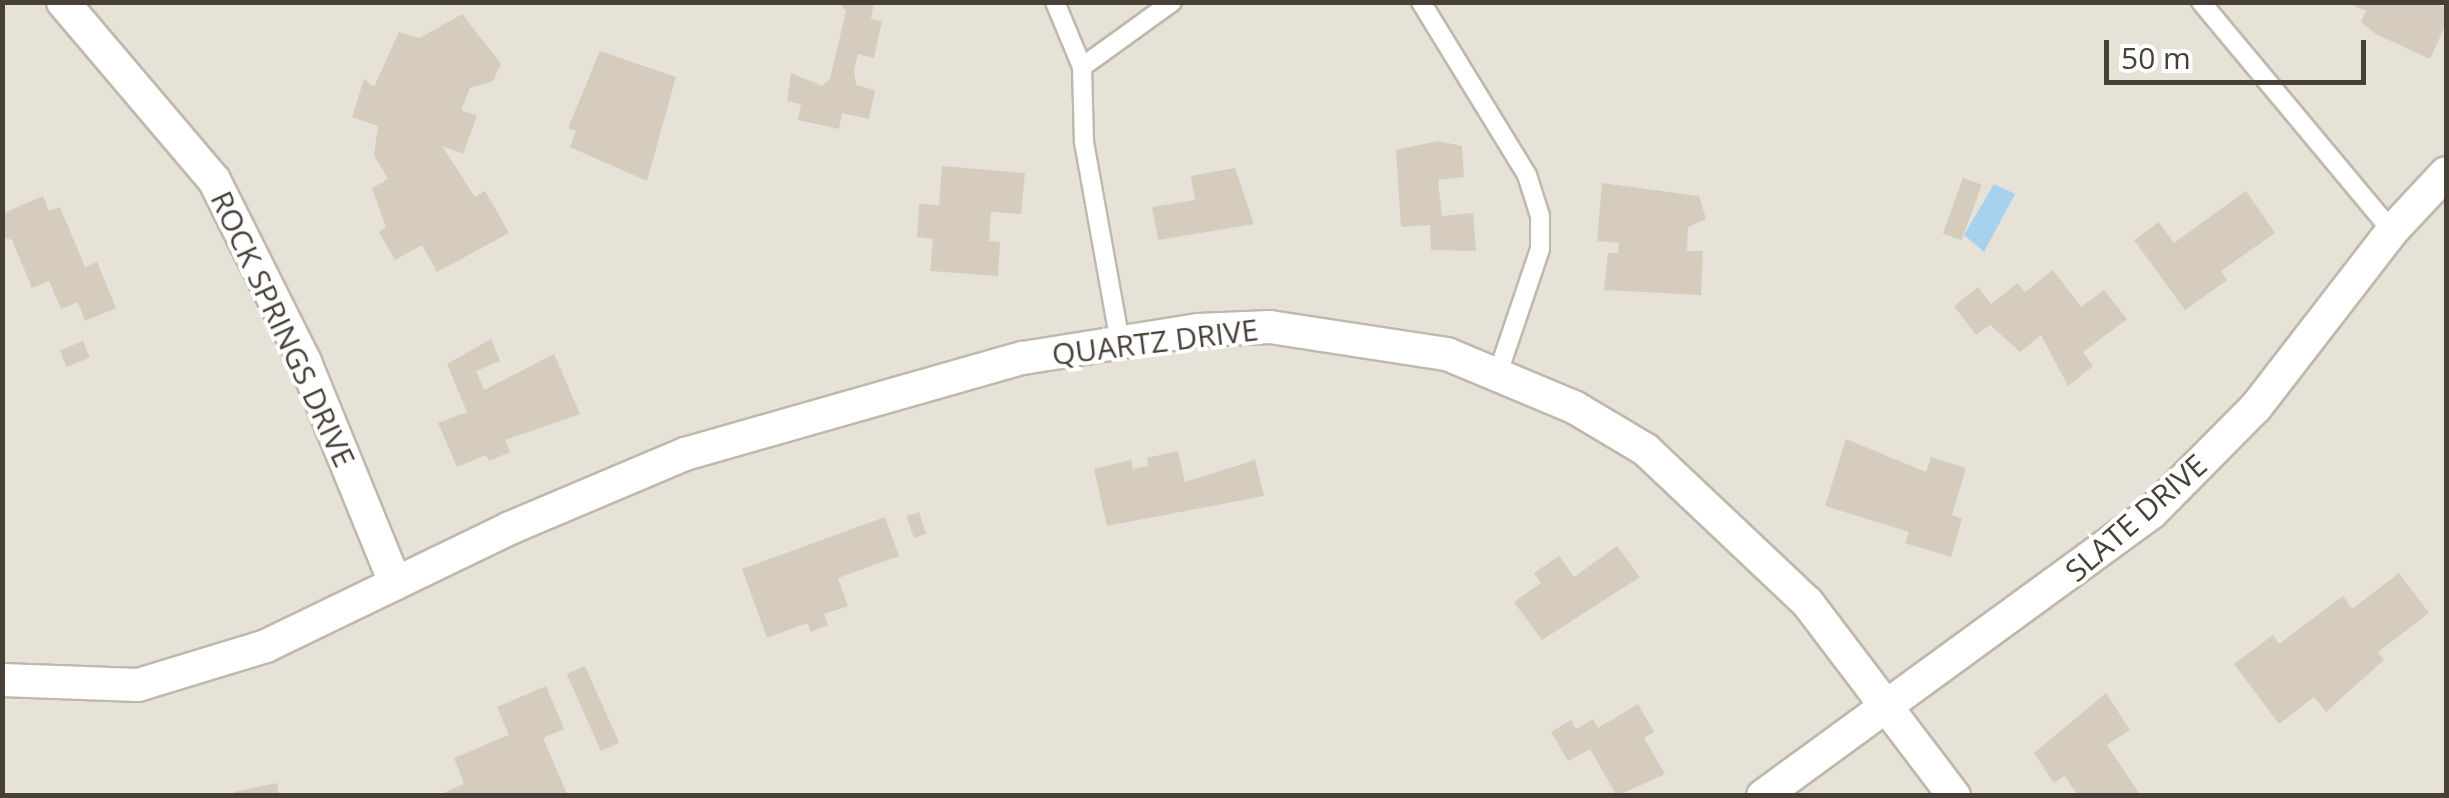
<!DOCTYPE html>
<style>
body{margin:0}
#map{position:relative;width:2449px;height:798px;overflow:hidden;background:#f4f0e9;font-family:"Open Sans",sans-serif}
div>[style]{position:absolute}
.residential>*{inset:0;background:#e7e2d7;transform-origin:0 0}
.water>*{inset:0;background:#a7d2ee}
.building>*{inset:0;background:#d5ccbe;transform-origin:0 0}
.roads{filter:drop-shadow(2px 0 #bfb8ab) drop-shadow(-2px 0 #bfb8ab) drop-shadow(0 2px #bfb8ab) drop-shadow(0 -2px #bfb8ab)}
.lane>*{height:18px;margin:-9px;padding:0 9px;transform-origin:9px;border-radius:9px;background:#fff}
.street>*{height:32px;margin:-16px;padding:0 16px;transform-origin:16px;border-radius:16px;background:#fff}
span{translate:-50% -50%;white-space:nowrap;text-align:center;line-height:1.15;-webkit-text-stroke:8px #fff;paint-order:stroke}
.street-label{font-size:30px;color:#474037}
.frame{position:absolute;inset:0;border:5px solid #474037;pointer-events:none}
.scale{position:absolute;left:2104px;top:40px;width:262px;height:45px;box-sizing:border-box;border:5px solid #474037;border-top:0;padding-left:12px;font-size:30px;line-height:35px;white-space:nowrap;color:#474037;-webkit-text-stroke:8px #fff;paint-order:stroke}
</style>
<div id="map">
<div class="residential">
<i style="left:3px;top:3px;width:2443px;height:792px"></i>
</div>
<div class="water">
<i style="clip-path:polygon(1994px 184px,2015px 194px,1984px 252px,1964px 235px)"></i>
</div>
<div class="building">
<i style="clip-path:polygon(838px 2px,874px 2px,871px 19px,882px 21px,874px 58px,858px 54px,854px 69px,856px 85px,875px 90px,869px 119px,842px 113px,839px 129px,798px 120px,801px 104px,787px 101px,791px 73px,822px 86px,830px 79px,846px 11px)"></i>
<i style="clip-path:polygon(2346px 2px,2434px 2px,2446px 8px,2446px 24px,2430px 59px,2376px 34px,2361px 22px,2366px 11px)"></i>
<i style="clip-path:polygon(462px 14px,501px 64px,493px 81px,470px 88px,461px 110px,477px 116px,463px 154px,442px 146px,475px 197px,485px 191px,509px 233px,437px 272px,422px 245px,395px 260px,379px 232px,386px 227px,372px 188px,388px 179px,374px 155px,378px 126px,352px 117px,364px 79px,374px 87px,399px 32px,420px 38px)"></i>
<i style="clip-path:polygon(600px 51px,676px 77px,647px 181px,570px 147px,576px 131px,568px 128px)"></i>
<i style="clip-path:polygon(1438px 141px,1462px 146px,1464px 177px,1438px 180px,1442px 216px,1473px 213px,1476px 251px,1431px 250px,1430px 225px,1401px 227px,1396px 150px)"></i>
<i style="clip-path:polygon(942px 166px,1025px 173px,1021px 214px,991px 212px,989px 241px,1000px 242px,998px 276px,930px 271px,933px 239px,917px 237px,919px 204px,939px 205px)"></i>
<i style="clip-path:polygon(1235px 168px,1254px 224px,1158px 240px,1152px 207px,1195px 200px,1191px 176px)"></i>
<i style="left:1963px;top:178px;width:20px;height:59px;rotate:20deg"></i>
<i style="clip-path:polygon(1602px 183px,1699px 196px,1706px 219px,1688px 227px,1687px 251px,1703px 251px,1701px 295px,1604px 290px,1608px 253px,1618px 253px,1619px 243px,1597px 241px)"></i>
<i style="clip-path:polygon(2246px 191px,2275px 233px,2221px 271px,2227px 280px,2185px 310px,2134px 240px,2159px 222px,2174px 243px)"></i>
<i style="clip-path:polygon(43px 196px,49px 211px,60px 207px,85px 267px,97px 262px,116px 308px,85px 321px,78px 302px,61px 309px,49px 281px,32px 288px,12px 240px,2px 237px,2px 214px)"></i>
<i style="clip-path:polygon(2053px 270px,2081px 307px,2104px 290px,2127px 319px,2083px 352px,2093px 366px,2068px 386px,2041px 335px,2020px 352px,1990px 325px,1976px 335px,1954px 306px,1978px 287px,1991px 304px,2018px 283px,2025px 292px)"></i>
<i style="clip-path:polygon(491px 339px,500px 361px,476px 371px,484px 390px,554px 354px,580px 414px,505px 440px,510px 452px,489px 461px,486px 455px,457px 467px,438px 423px,467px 412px,447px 364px)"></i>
<i style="left:83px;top:341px;width:18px;height:25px;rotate:68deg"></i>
<i style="clip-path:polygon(1846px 439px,1926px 472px,1931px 457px,1966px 468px,1952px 515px,1962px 519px,1951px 557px,1905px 543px,1909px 532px,1825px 506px)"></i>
<i style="clip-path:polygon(1178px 451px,1185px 482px,1255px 460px,1264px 496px,1107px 526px,1094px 469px,1131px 460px,1133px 469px,1148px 466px,1147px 458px)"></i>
<i style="left:919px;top:512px;width:23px;height:13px;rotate:72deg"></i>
<i style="clip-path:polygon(885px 517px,899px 556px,838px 578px,848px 606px,824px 614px,828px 625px,811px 632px,807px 623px,767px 638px,742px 569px)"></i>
<i style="clip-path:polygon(1617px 546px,1640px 577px,1542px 640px,1514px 602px,1541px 583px,1534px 573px,1559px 556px,1574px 577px)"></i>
<i style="clip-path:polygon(2399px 573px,2429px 613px,2378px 652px,2384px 660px,2326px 712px,2314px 697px,2279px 724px,2234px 664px,2273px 635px,2279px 644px,2343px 596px,2352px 609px)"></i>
<i style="left:585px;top:666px;width:84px;height:20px;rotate:66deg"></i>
<i style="clip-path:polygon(546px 686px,564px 729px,543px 738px,568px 796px,436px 796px,464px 784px,454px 758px,509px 735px,497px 707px)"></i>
<i style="clip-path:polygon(2106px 693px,2130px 730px,2107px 745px,2141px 796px,2078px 796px,2065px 776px,2054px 783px,2034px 753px)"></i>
<i style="clip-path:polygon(1638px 704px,1654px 732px,1644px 738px,1665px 774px,1617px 796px,1590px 749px,1568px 761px,1551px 732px,1571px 720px,1576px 729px,1593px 719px,1598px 728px)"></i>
<i style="clip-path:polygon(277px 783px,279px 796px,235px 796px,234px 792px)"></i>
</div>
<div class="roads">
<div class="lane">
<i style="left:1055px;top:2px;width:70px;rotate:67.4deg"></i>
<i style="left:1082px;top:67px;width:75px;rotate:88.5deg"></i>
<i style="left:1084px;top:142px;width:203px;rotate:79.8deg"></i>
<i style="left:1421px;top:2px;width:203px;rotate:58.5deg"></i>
<i style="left:1527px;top:175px;width:43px;rotate:72.4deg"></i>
<i style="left:1540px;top:216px;width:33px;rotate:90deg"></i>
<i style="left:1540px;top:249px;width:131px;rotate:108.7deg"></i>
<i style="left:2201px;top:2px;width:298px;rotate:50.2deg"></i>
<i style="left:1082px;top:67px;width:111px;rotate:-35.8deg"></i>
</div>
<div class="street">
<i style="left:63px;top:2px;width:233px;rotate:49.7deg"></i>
<i style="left:214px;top:180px;width:203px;rotate:63.4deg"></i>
<i style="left:305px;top:362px;width:239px;rotate:67.8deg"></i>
<i style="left:2px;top:680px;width:136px;rotate:2.1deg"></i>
<i style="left:138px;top:685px;width:134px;rotate:-16.9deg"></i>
<i style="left:266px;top:646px;width:271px;rotate:-25.8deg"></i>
<i style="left:510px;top:528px;width:190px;rotate:-22.9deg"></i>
<i style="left:685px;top:454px;width:351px;rotate:-15.9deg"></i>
<i style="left:1023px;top:358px;width:177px;rotate:-9.1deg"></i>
<i style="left:1198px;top:330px;width:72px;rotate:-2.4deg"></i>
<i style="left:1270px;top:327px;width:179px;rotate:8.7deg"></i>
<i style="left:1447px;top:354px;width:138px;rotate:22.7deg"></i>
<i style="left:1574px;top:407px;width:84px;rotate:30.8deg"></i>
<i style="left:1646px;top:450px;width:221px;rotate:43.4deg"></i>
<i style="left:1807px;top:602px;width:243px;rotate:52.8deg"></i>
<i style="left:1763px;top:796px;width:480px;rotate:-36.1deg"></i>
<i style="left:2151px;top:513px;width:149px;rotate:-45.3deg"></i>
<i style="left:2256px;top:407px;width:222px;rotate:-52.3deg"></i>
<i style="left:2392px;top:231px;width:79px;rotate:-47deg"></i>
</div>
</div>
<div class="street-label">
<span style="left:283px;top:329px;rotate:65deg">ROCK SPRINGS DRIVE</span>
<span style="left:1155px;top:342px;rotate:-7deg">QUARTZ DRIVE</span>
<span style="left:2136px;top:518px;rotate:-41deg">SLATE DRIVE</span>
</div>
<div class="frame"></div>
<div class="scale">50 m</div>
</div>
